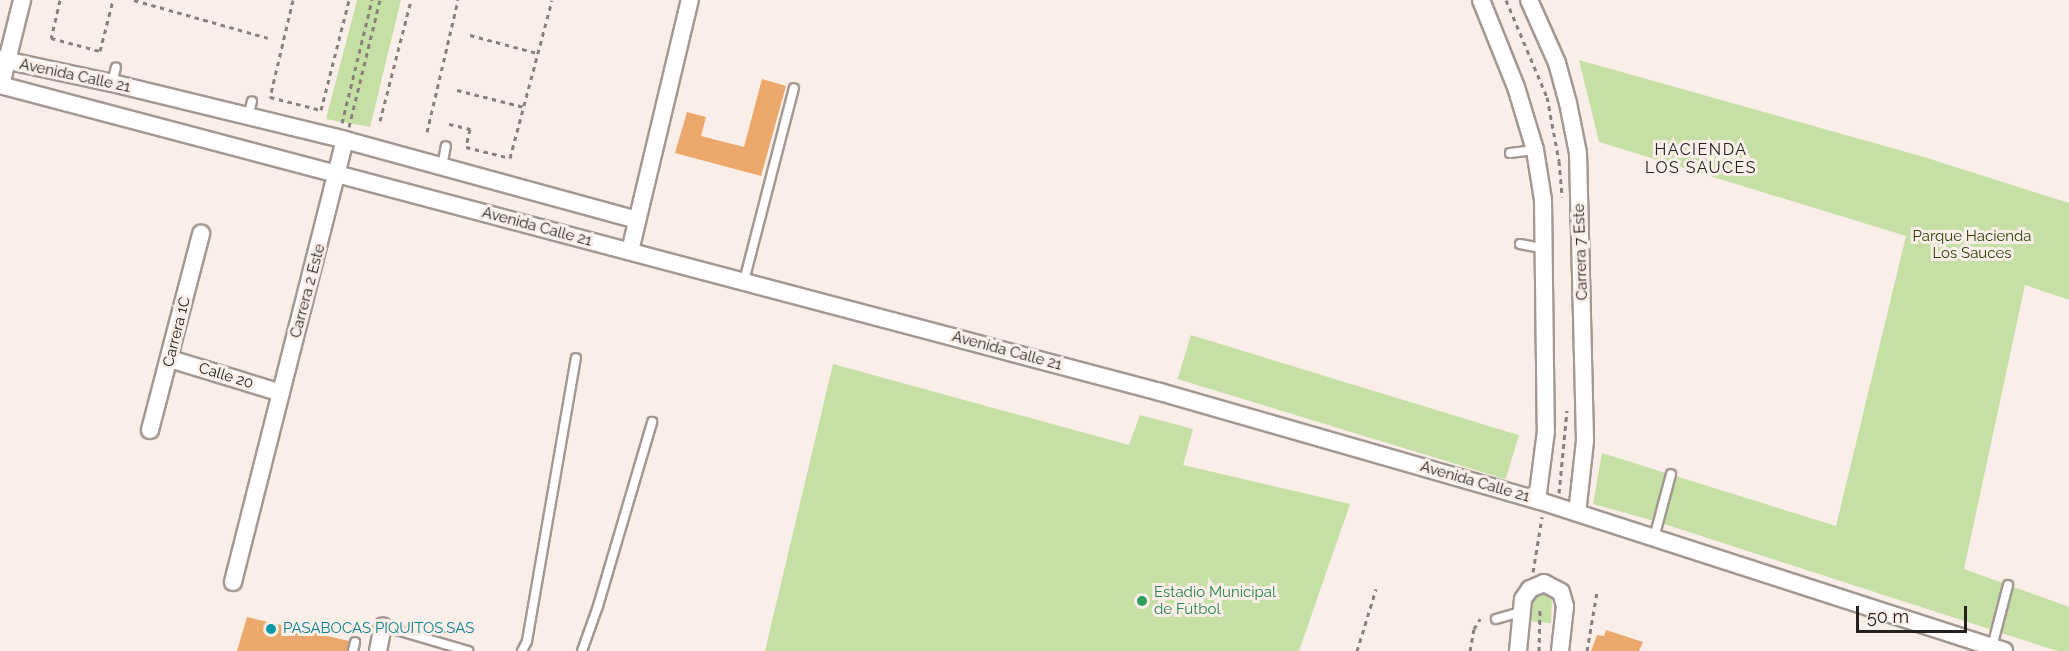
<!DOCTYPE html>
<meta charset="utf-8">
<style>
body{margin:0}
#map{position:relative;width:2069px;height:651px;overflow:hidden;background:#faeee8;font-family:Raleway,sans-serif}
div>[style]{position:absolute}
.green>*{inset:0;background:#c6dfa4;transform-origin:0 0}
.building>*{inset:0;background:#eca86b}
.path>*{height:3px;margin-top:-1.5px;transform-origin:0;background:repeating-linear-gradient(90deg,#88807c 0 4.5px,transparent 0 9px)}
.roads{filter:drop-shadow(2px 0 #a39892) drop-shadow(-2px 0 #a39892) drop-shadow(0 2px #a39892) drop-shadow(0 -2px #a39892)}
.service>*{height:8px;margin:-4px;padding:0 4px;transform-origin:4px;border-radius:4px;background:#fff}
.minor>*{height:16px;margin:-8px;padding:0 8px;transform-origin:8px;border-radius:8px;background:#fff}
.dots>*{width:16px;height:16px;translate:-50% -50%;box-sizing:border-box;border:3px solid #faeee8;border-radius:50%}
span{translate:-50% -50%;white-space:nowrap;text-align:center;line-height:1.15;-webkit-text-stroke:6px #faeee8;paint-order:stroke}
.street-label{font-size:15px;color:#25201e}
.park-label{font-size:15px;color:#304307}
.leisure-label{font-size:15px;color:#27864d}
.left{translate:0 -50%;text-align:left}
.culture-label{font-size:15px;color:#0d838f}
.neighbourhood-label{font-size:16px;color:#25201e;letter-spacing:1.5px}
.scale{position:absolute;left:1856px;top:606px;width:111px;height:27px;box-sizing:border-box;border:3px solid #25201e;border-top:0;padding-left:8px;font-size:18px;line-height:21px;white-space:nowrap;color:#25201e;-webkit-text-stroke:4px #faeee8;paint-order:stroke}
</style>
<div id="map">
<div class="green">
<i style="clip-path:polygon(357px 0,401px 0,370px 127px,326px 119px)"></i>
<i style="clip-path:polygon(1579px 60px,1924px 157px,2069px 203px,2069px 300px,2025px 285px,1964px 569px,2069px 607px,2069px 651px,2057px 651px,1658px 522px,1593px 504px,1602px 453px,1836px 526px,1906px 236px,1599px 142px)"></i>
<i style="left:1191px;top:335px;width:343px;height:46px;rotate:17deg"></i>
<i style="clip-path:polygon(833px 364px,1129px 445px,1140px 415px,1193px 429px,1183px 465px,1350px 504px,1299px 651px,765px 651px)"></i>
<i style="clip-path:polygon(1540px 593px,1549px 594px,1552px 600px,1551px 623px,1526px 621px,1531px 596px)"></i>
</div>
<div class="building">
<i style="clip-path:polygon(762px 79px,786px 86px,761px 176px,675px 153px,687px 112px,706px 117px,701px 136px,744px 147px)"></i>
<i style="clip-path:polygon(247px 617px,349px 641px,347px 651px,237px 651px)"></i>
<i style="clip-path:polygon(1606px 630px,1643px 642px,1639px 651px,1591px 651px,1597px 635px,1604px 636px)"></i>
</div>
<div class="path">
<i style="left:60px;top:0;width:39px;rotate:103deg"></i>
<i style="left:51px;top:38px;width:51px;rotate:14.9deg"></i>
<i style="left:100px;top:51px;width:53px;rotate:-75.7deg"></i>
<i style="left:134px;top:0;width:139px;rotate:15.8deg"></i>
<i style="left:293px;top:0;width:100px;rotate:103.3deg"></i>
<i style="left:270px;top:97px;width:53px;rotate:14.3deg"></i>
<i style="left:321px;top:110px;width:114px;rotate:-75.7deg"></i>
<i style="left:1506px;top:0;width:105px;rotate:67.1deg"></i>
<i style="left:1547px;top:97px;width:65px;rotate:79.4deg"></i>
<i style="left:1559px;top:161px;width:36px;rotate:85deg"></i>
<i style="left:470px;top:35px;width:69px;rotate:15deg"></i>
<i style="left:457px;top:90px;width:69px;rotate:14.2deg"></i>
<i style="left:380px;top:121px;width:125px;rotate:-75.6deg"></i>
<i style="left:342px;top:123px;width:127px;rotate:-76.3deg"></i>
<i style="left:449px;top:124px;width:22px;rotate:13deg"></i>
<i style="left:470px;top:129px;width:18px;rotate:103deg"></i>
<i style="left:466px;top:147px;width:45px;rotate:14deg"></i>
<i style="left:510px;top:158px;width:163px;rotate:-75.1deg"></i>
<i style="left:349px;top:127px;width:131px;rotate:-76.3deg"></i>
<i style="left:427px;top:132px;width:136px;rotate:-76.8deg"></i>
<i style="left:1559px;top:493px;width:83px;rotate:-84.5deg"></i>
<i style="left:1533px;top:572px;width:56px;rotate:-80.7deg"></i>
<i style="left:1357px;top:651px;width:65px;rotate:-73deg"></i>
<i style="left:1470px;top:651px;width:22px;rotate:-80deg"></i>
<i style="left:1474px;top:629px;width:12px;rotate:-59deg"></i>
<i style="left:1539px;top:651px;width:43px;rotate:-88.7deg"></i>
<i style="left:1587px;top:651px;width:60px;rotate:-80.4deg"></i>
</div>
<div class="roads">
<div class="service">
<i style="left:112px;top:83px;width:16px;rotate:-76deg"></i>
<i style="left:248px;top:117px;width:16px;rotate:-76deg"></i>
<i style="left:1510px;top:153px;width:25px;rotate:-7deg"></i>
<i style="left:442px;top:166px;width:20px;rotate:-79deg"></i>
<i style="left:1520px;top:244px;width:25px;rotate:11deg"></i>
<i style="left:744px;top:281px;width:199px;rotate:-75.5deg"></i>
<i style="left:1654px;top:538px;width:66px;rotate:-75.1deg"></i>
<i style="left:1496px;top:619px;width:25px;rotate:-16deg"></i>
<i style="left:383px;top:626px;width:89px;rotate:16.4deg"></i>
<i style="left:1992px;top:647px;width:64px;rotate:-75.5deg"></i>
<i style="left:353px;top:651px;width:9px;rotate:-77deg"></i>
<i style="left:522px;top:651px;width:11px;rotate:-63deg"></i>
<i style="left:527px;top:641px;width:287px;rotate:-80.2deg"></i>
<i style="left:582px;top:651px;width:48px;rotate:-70.4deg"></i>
<i style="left:598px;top:606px;width:192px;rotate:-73.6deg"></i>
</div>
<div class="minor">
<i style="left:1481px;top:0;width:94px;rotate:68.1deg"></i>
<i style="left:1516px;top:87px;width:66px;rotate:73.2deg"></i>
<i style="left:1535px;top:150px;width:51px;rotate:80.9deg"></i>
<i style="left:1543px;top:200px;width:231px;rotate:89.3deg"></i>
<i style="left:1546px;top:431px;width:70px;rotate:97.4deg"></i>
<i style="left:1529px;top:0;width:69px;rotate:66deg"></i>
<i style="left:1557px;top:63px;width:41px;rotate:74.6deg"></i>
<i style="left:1568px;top:103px;width:51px;rotate:78.7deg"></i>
<i style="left:1578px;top:153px;width:288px;rotate:88.6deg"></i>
<i style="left:1585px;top:441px;width:72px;rotate:96.3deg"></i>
<i style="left:0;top:59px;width:115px;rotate:12.1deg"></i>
<i style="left:112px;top:83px;width:240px;rotate:13.7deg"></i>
<i style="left:345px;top:140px;width:303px;rotate:15.3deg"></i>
<i style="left:0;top:85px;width:1200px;rotate:14.82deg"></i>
<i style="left:1160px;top:392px;width:392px;rotate:16deg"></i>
<i style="left:1537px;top:500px;width:491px;rotate:17.9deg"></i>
<i style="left:1px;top:85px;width:88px;rotate:-76.1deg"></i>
<i style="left:630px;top:251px;width:258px;rotate:-76.6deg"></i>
<i style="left:170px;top:359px;width:116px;rotate:17deg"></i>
<i style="left:150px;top:430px;width:203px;rotate:-75.4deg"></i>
<i style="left:233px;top:582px;width:456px;rotate:-75.8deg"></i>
<i style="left:378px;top:651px;width:25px;rotate:-79deg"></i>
<i style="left:1518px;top:651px;width:52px;rotate:-84.5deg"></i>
<i style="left:1523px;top:599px;width:12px;rotate:-55deg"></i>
<i style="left:1530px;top:589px;width:15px;rotate:-23deg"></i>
<i style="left:1544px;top:583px;width:19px;rotate:28deg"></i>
<i style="left:1561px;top:592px;width:15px;rotate:74deg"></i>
<i style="left:1565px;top:606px;width:45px;rotate:96.3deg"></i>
</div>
</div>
<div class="dots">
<i style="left:1142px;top:601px;background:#2e9e5b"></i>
<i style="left:271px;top:629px;background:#0f9aa8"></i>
</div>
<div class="street-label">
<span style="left:75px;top:76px;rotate:12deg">Avenida Calle 21</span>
<span style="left:537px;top:227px;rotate:15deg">Avenida Calle 21</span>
<span style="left:1581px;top:252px;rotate:-92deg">Carrera 7 Este</span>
<span style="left:308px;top:291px;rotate:-75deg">Carrera 2 Este</span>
<span style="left:177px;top:332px;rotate:-76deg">Carrera 1C</span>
<span style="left:1007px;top:351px;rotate:15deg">Avenida Calle 21</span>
<span style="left:226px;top:376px;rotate:17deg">Calle 20</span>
<span style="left:1475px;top:482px;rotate:16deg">Avenida Calle 21</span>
</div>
<div class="park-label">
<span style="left:1972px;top:245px">Parque Hacienda<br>Los Sauces</span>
</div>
<div class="leisure-label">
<span class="left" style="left:1154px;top:601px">Estadio Municipal<br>de Fútbol</span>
</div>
<div class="culture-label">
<span class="left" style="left:283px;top:629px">PASABOCAS PIQUITOS.SAS</span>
</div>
<div class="neighbourhood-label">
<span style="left:1701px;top:159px">HACIENDA<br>LOS SAUCES</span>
</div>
<div class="scale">50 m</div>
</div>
